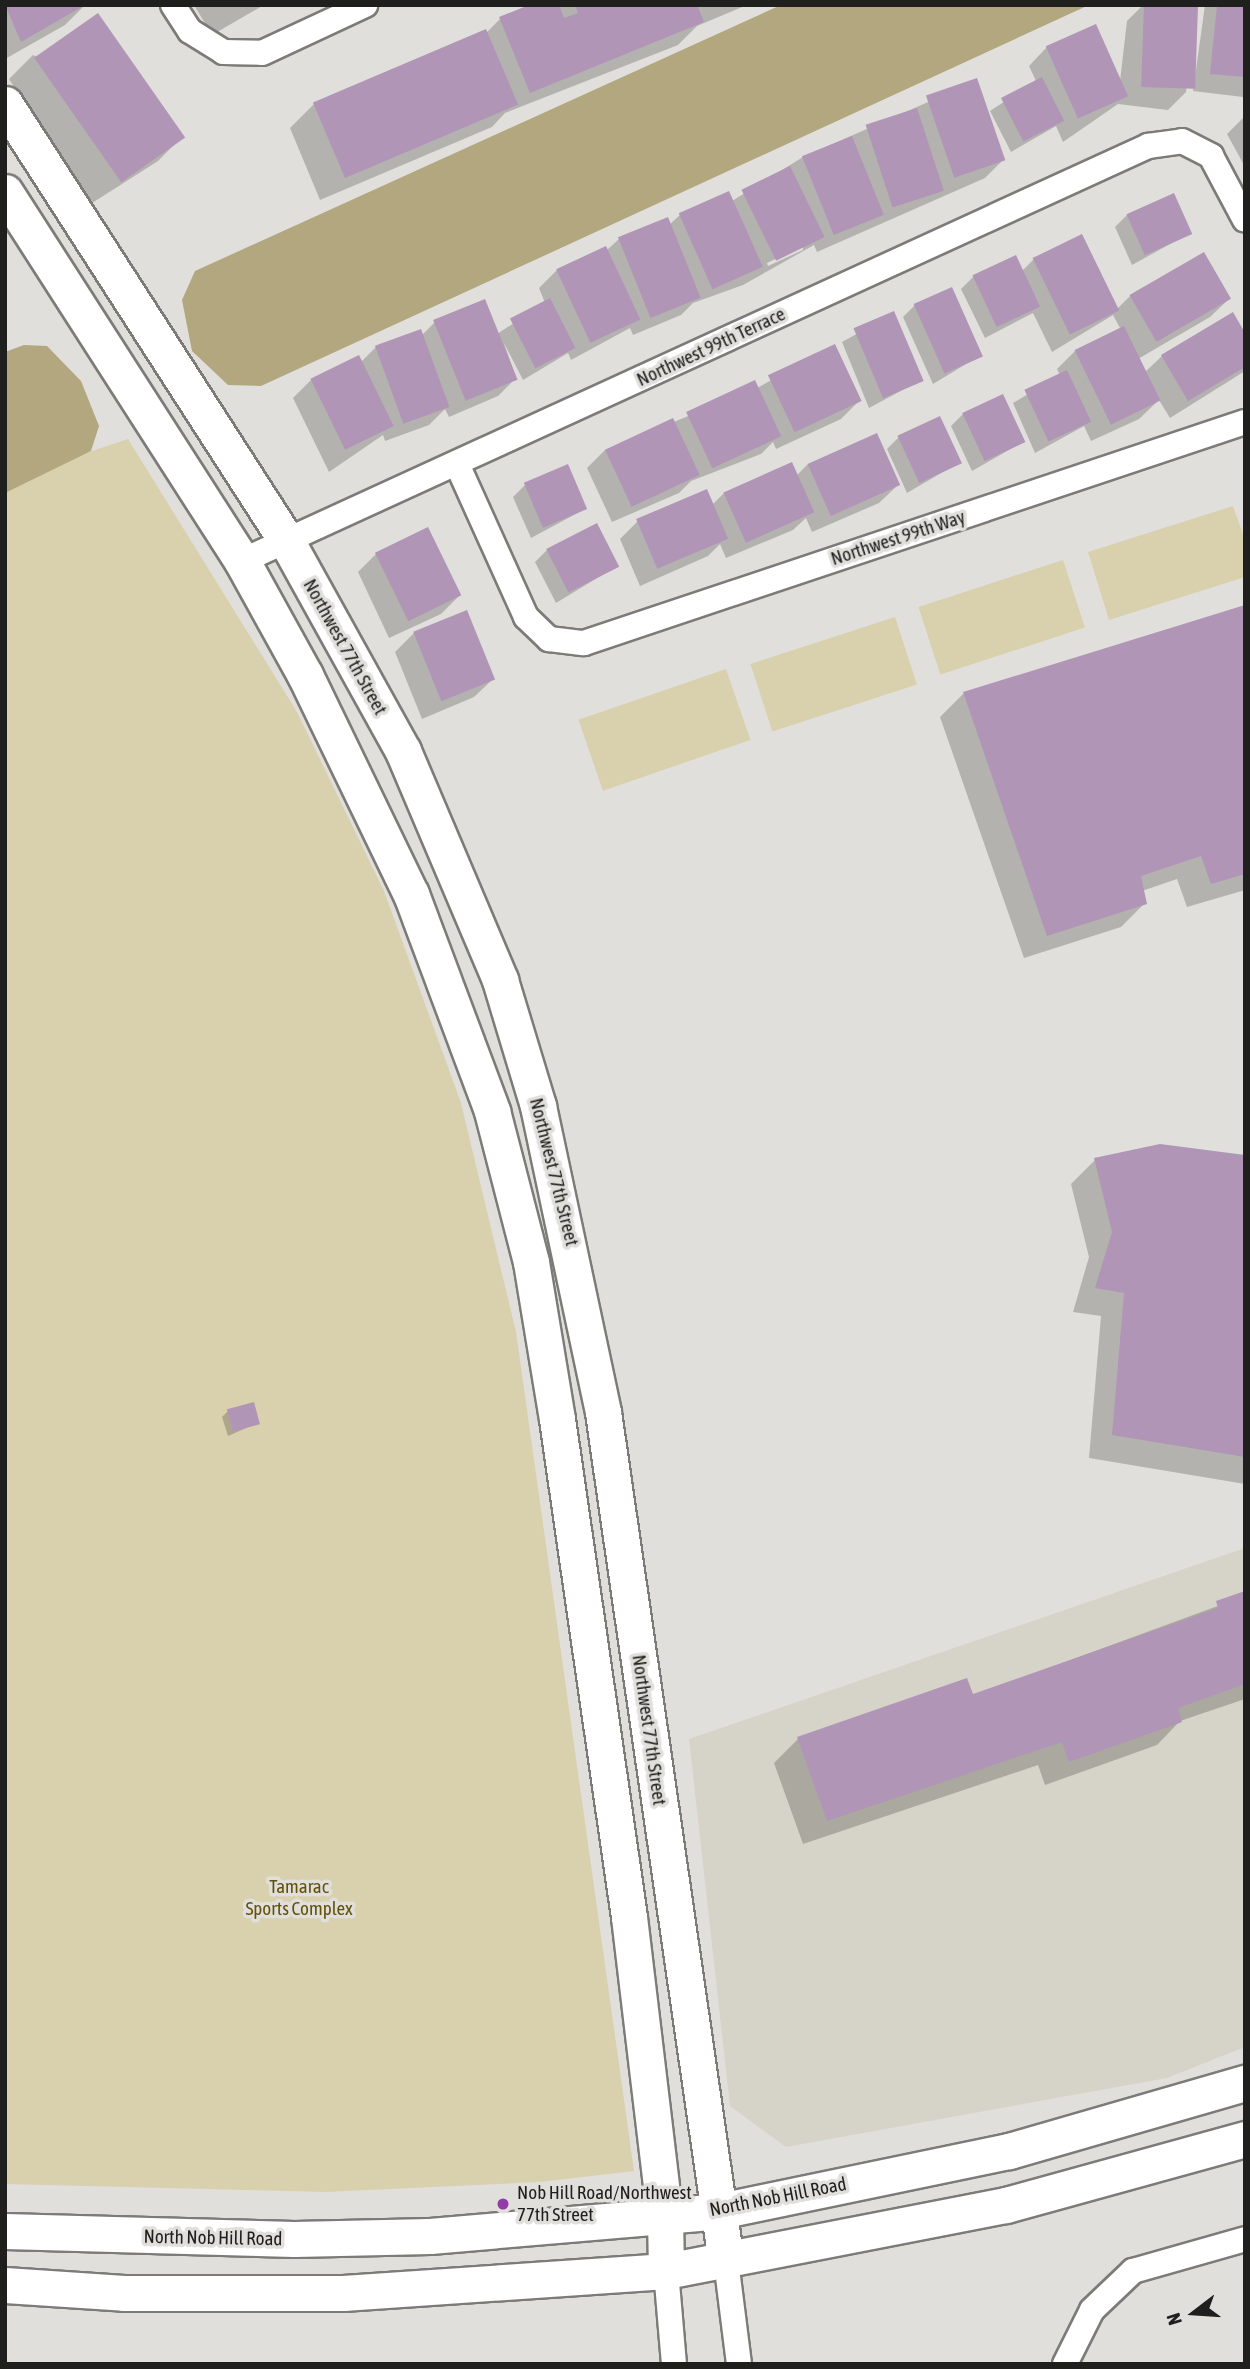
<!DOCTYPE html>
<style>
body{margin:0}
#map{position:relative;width:1250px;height:2369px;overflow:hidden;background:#e0dfdb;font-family:"Asap Condensed",sans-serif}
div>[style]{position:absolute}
.built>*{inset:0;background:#d6d3c8}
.green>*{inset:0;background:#d9d0ae;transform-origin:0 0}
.forest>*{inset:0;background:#b2a77f}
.shadow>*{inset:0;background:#0003}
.building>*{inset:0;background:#b095b7;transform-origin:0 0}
.roads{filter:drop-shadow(2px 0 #7c7b77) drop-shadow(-2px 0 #7c7b77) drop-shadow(0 2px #7c7b77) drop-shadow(0 -2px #7c7b77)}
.street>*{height:24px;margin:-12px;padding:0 12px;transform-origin:12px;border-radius:12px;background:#fff}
.secondary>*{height:35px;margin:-17.5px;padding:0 17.5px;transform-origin:17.5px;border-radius:17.5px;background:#fff}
.dots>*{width:19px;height:19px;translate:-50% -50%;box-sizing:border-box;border:4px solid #e0dfdb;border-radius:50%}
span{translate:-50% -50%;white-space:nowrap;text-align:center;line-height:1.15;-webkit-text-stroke:7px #e0dfdb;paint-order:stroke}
.street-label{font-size:19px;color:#1f1f1d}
.park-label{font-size:19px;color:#625107}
.poi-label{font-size:19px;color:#1f1f1d}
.left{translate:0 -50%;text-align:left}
.frame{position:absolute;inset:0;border:7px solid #1f1f1d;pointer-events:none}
.north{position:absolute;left:1159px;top:2278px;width:70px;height:70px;-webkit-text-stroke:5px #e0dfdb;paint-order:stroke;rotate:253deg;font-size:19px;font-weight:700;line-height:28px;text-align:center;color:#1f1f1d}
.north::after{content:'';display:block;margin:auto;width:24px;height:32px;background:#1f1f1d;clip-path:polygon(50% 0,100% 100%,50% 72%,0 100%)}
</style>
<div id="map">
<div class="built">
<i style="clip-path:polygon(1245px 1548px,1245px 2047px,1167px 2078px,786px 2147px,730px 2106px,689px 1739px)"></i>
</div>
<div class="green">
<i style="clip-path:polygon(128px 439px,297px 712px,384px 891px,461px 1103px,516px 1332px,634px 2171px,540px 2182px,325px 2192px,5px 2184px,5px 480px)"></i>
<i style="clip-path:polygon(1233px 506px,1245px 540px,1245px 577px,1109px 620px,1088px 552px)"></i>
<i style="left:1063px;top:560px;width:71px;height:152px;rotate:72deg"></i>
<i style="left:895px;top:617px;width:71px;height:152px;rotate:72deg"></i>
<i style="left:726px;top:669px;width:75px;height:156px;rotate:71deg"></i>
</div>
<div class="forest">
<i style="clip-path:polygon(781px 5px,1089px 5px,261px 386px,228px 385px,192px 351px,182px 300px,195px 271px)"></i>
<i style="clip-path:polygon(24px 345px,47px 346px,81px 381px,99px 426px,91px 451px,5px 493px,5px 352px)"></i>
</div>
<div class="shadow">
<i style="clip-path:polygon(5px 5px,85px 5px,65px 25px,5px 59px)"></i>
<i style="clip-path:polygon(194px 5px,264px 5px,212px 35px)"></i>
<i style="clip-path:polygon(534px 5px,747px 5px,697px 26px,678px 45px,505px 113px,492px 127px,320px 200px,290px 128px,314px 104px,486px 33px,500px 19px)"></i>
<i style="clip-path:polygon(1143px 5px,1196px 9px,1186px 92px,1168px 110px,1118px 104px,1063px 142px,1056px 126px,1011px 152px,990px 111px,1036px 81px,1029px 66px,1047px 47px,1120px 81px,1127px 21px)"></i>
<i style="clip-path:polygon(1205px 5px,1245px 5px,1243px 97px,1193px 91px)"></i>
<i style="clip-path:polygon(33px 55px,182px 137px,158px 161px,89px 205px,9px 79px)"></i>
<i style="clip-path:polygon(evenodd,976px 81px,1003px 160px,985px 178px,817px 252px,814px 245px,743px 285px,693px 303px,681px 315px,633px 335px,630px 328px,571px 360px,568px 353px,523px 380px,504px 343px,516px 378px,498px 396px,449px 417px,445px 409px,429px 425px,385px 441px,383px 435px,329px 472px,293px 398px,311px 380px,361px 362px,376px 347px,421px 336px,435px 322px,497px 334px,545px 303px,539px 288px,557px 270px,606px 251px,619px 239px,669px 225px,680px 215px,732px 201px,803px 157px,976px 81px,803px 246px,803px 250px,768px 266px,767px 263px,803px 246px)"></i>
<i style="clip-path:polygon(1245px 116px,1245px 167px,1227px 134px)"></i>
<i style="clip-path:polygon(1127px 215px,1190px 233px,1132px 265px,1115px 227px)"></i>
<i style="clip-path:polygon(1034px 259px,1116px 310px,1130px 296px,1229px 299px,1210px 317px,1138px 359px,1144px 373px,1162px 356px,1245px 336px,1245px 371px,1170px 418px,1159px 400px,1139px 419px,1091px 441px,1084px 426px,1035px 453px,1013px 403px,1060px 375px,1057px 369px,1075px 351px,1120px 328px,1113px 315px,1052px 352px,1033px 313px,985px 338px,961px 289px,973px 277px,1022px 271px)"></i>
<i style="clip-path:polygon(915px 305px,981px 355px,933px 384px,903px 317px)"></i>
<i style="clip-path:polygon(893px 314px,921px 380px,869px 408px,842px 342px)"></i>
<i style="clip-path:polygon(834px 346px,859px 401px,841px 419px,776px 449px,773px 442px,761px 454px,691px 481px,679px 493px,612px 522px,587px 468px,605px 450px,757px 388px)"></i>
<i style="clip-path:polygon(963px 414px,1023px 442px,972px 471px,951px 426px)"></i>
<i style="clip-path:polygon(899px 437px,960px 462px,907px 493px,887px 449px)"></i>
<i style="clip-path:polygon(808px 464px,898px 485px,879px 503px,812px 532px,806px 518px,793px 530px,726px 558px,720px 544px,708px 556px,640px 586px,620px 539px,638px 521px,712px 505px,724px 493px,796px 476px)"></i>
<i style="clip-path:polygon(525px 485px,585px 509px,531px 538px,513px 497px)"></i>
<i style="clip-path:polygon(427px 529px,459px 596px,441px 614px,389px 638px,358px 572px,376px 554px)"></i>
<i style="clip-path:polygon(547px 550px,617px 566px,556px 603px,535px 562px)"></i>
<i style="clip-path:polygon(1245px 607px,1245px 890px,1187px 907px,1177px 879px,1142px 891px,1145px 903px,1121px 927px,1024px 958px,940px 717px,964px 693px)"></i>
<i style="clip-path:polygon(466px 613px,493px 679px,474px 697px,422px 719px,395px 652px,414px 633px)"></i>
<i style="clip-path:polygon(1245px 1158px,1245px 1484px,1089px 1458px,1101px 1316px,1073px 1312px,1089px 1257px,1071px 1184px,1095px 1160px)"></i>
<i style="clip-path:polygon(228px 1411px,258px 1423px,228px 1436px,222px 1417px)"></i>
<i style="clip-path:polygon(1245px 1596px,1245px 1699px,1180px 1721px,1157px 1745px,1045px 1785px,1038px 1765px,803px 1844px,774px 1763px,798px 1739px,972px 1696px)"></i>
</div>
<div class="building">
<i style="clip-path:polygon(5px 5px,85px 5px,21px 42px)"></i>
<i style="clip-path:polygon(529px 5px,559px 5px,564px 18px,578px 13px,575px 5px,697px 5px,704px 22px,530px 93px,499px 17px)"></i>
<i style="left:1144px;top:5px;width:54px;height:82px;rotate:2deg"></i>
<i style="clip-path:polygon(1217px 5px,1245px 5px,1245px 77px,1210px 74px)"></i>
<i style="left:98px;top:13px;width:152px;height:78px;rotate:55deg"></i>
<i style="left:1096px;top:24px;width:79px;height:55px;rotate:66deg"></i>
<i style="left:486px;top:29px;width:82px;height:188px;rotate:67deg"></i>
<i style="left:1042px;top:77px;width:49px;height:46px;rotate:63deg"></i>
<i style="left:977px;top:78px;width:87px;height:54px;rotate:71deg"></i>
<i style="left:917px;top:108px;width:87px;height:54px;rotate:72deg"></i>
<i style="left:852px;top:136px;width:85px;height:54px;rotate:68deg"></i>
<i style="left:790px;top:166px;width:79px;height:54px;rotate:64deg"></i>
<i style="left:729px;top:191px;width:83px;height:55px;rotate:66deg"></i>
<i style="left:1174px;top:193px;width:45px;height:52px;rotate:66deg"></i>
<i style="left:668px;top:217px;width:87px;height:54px;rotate:68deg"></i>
<i style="left:1082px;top:234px;width:85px;height:55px;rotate:64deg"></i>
<i style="left:606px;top:246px;width:81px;height:55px;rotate:65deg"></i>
<i style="left:1204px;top:252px;width:54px;height:86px;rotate:60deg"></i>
<i style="left:1016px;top:255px;width:57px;height:48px;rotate:65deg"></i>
<i style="left:952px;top:287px;width:76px;height:42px;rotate:66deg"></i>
<i style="left:550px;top:298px;width:56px;height:45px;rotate:63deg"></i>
<i style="left:485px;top:299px;width:87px;height:56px;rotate:68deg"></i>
<i style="left:894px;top:311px;width:76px;height:44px;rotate:67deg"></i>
<i style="clip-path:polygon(1233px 312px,1245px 333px,1245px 367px,1188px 401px,1161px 355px)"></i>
<i style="left:1124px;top:326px;width:83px;height:55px;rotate:64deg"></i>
<i style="left:421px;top:329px;width:83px;height:49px;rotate:70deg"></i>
<i style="left:835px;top:344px;width:63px;height:74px;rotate:65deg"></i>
<i style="left:359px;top:355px;width:79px;height:54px;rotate:64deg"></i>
<i style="left:1067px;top:370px;width:57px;height:47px;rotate:65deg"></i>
<i style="left:755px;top:380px;width:62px;height:76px;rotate:65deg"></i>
<i style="left:1003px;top:394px;width:53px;height:45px;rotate:65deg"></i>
<i style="left:940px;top:416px;width:52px;height:47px;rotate:65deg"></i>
<i style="left:673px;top:418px;width:63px;height:75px;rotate:65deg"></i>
<i style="left:877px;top:433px;width:57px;height:76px;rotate:66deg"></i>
<i style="left:792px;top:462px;width:55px;height:75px;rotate:66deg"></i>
<i style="left:568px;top:464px;width:49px;height:48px;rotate:67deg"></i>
<i style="left:707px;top:489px;width:54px;height:77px;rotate:67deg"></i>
<i style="left:597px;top:523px;width:49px;height:57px;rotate:63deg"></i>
<i style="left:428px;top:527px;width:76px;height:59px;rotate:64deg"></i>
<i style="clip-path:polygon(1245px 605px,1245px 874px,1211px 884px,1201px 856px,1141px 876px,1147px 904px,1047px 936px,963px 692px)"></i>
<i style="left:467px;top:610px;width:75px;height:58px;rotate:68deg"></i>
<i style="clip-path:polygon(1160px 1144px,1245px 1155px,1245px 1457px,1112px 1435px,1124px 1293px,1095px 1288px,1112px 1232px,1094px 1158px)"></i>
<i style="left:254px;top:1402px;width:23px;height:28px;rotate:75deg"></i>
<i style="clip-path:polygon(1245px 1591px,1245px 1684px,1178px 1708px,1182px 1722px,1069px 1762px,1062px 1742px,827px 1821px,797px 1737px,967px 1678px,973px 1694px,1218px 1608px,1216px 1601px)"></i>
</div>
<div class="roads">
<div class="street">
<i style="left:173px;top:5px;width:31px;rotate:57deg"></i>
<i style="left:190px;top:31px;width:39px;rotate:32deg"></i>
<i style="left:223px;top:52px;width:39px;rotate:1deg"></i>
<i style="left:262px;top:53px;width:114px;rotate:-25deg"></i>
<i style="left:457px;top:464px;width:168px;rotate:65.7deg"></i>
<i style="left:526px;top:617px;width:32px;rotate:44deg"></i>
<i style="left:549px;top:639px;width:35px;rotate:7deg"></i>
<i style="left:584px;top:643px;width:697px;rotate:-18.49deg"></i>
<i style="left:242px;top:561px;width:997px;rotate:-24.61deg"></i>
<i style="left:1148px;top:146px;width:34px;rotate:-8deg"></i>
<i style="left:1182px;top:141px;width:33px;rotate:27deg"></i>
<i style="left:1211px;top:156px;width:72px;rotate:62deg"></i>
<i style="left:726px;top:2261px;width:104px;rotate:82.8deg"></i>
<i style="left:666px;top:2271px;width:93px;rotate:85.1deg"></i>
<i style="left:1065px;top:2364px;width:60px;rotate:-63.4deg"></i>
<i style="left:1092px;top:2310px;width:57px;rotate:-43.6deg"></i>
<i style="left:1133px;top:2271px;width:116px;rotate:-15.9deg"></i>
</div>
<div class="secondary">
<i style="left:5px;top:104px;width:519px;rotate:57.2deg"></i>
<i style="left:286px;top:540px;width:241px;rotate:61deg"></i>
<i style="left:403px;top:751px;width:249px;rotate:67deg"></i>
<i style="left:500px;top:980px;width:132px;rotate:73.2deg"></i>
<i style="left:538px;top:1106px;width:313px;rotate:78deg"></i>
<i style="left:603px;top:1412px;width:858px;rotate:81.76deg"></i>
<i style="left:5px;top:192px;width:439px;rotate:57.3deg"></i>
<i style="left:242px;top:561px;width:130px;rotate:61.1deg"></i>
<i style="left:305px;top:675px;width:243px;rotate:64.2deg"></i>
<i style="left:411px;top:894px;width:232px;rotate:69.5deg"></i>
<i style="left:492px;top:1111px;width:156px;rotate:75.5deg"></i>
<i style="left:531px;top:1262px;width:159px;rotate:80.6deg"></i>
<i style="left:557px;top:1419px;width:503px;rotate:81.77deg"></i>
<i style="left:629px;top:1917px;width:302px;rotate:83.2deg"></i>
<i style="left:665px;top:2217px;width:54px;rotate:88.9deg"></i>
<i style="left:5px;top:2231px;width:289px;rotate:1.6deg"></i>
<i style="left:294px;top:2239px;width:136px;rotate:-1.3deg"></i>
<i style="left:430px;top:2236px;width:290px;rotate:-4.9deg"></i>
<i style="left:719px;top:2211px;width:296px;rotate:-11.7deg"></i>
<i style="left:1009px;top:2151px;width:246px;rotate:-16.1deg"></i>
<i style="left:5px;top:2285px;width:119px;rotate:3.8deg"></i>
<i style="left:124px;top:2293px;width:219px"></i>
<i style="left:343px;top:2293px;width:324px;rotate:-3.9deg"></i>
<i style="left:666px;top:2271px;width:346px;rotate:-11deg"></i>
<i style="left:1006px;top:2205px;width:248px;rotate:-15.4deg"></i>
</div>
</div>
<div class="dots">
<i style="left:503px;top:2204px;background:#923aa6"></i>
</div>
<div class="street-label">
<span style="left:711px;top:347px;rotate:-25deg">Northwest 99th Terrace</span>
<span style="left:898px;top:538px;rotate:-18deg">Northwest 99th Way</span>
<span style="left:345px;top:647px;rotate:61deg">Northwest 77th Street</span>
<span style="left:554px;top:1172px;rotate:76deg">Northwest 77th Street</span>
<span style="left:649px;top:1730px;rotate:82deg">Northwest 77th Street</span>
<span style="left:778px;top:2197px;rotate:-11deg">North Nob Hill Road</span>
<span style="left:213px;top:2238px;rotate:1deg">North Nob Hill Road</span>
</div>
<div class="park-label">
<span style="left:299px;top:1898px">Tamarac<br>Sports Complex</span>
</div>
<div class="poi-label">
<span class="left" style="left:517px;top:2204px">Nob Hill Road/Northwest<br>77th Street</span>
</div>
<div class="frame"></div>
<div class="north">N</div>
</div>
